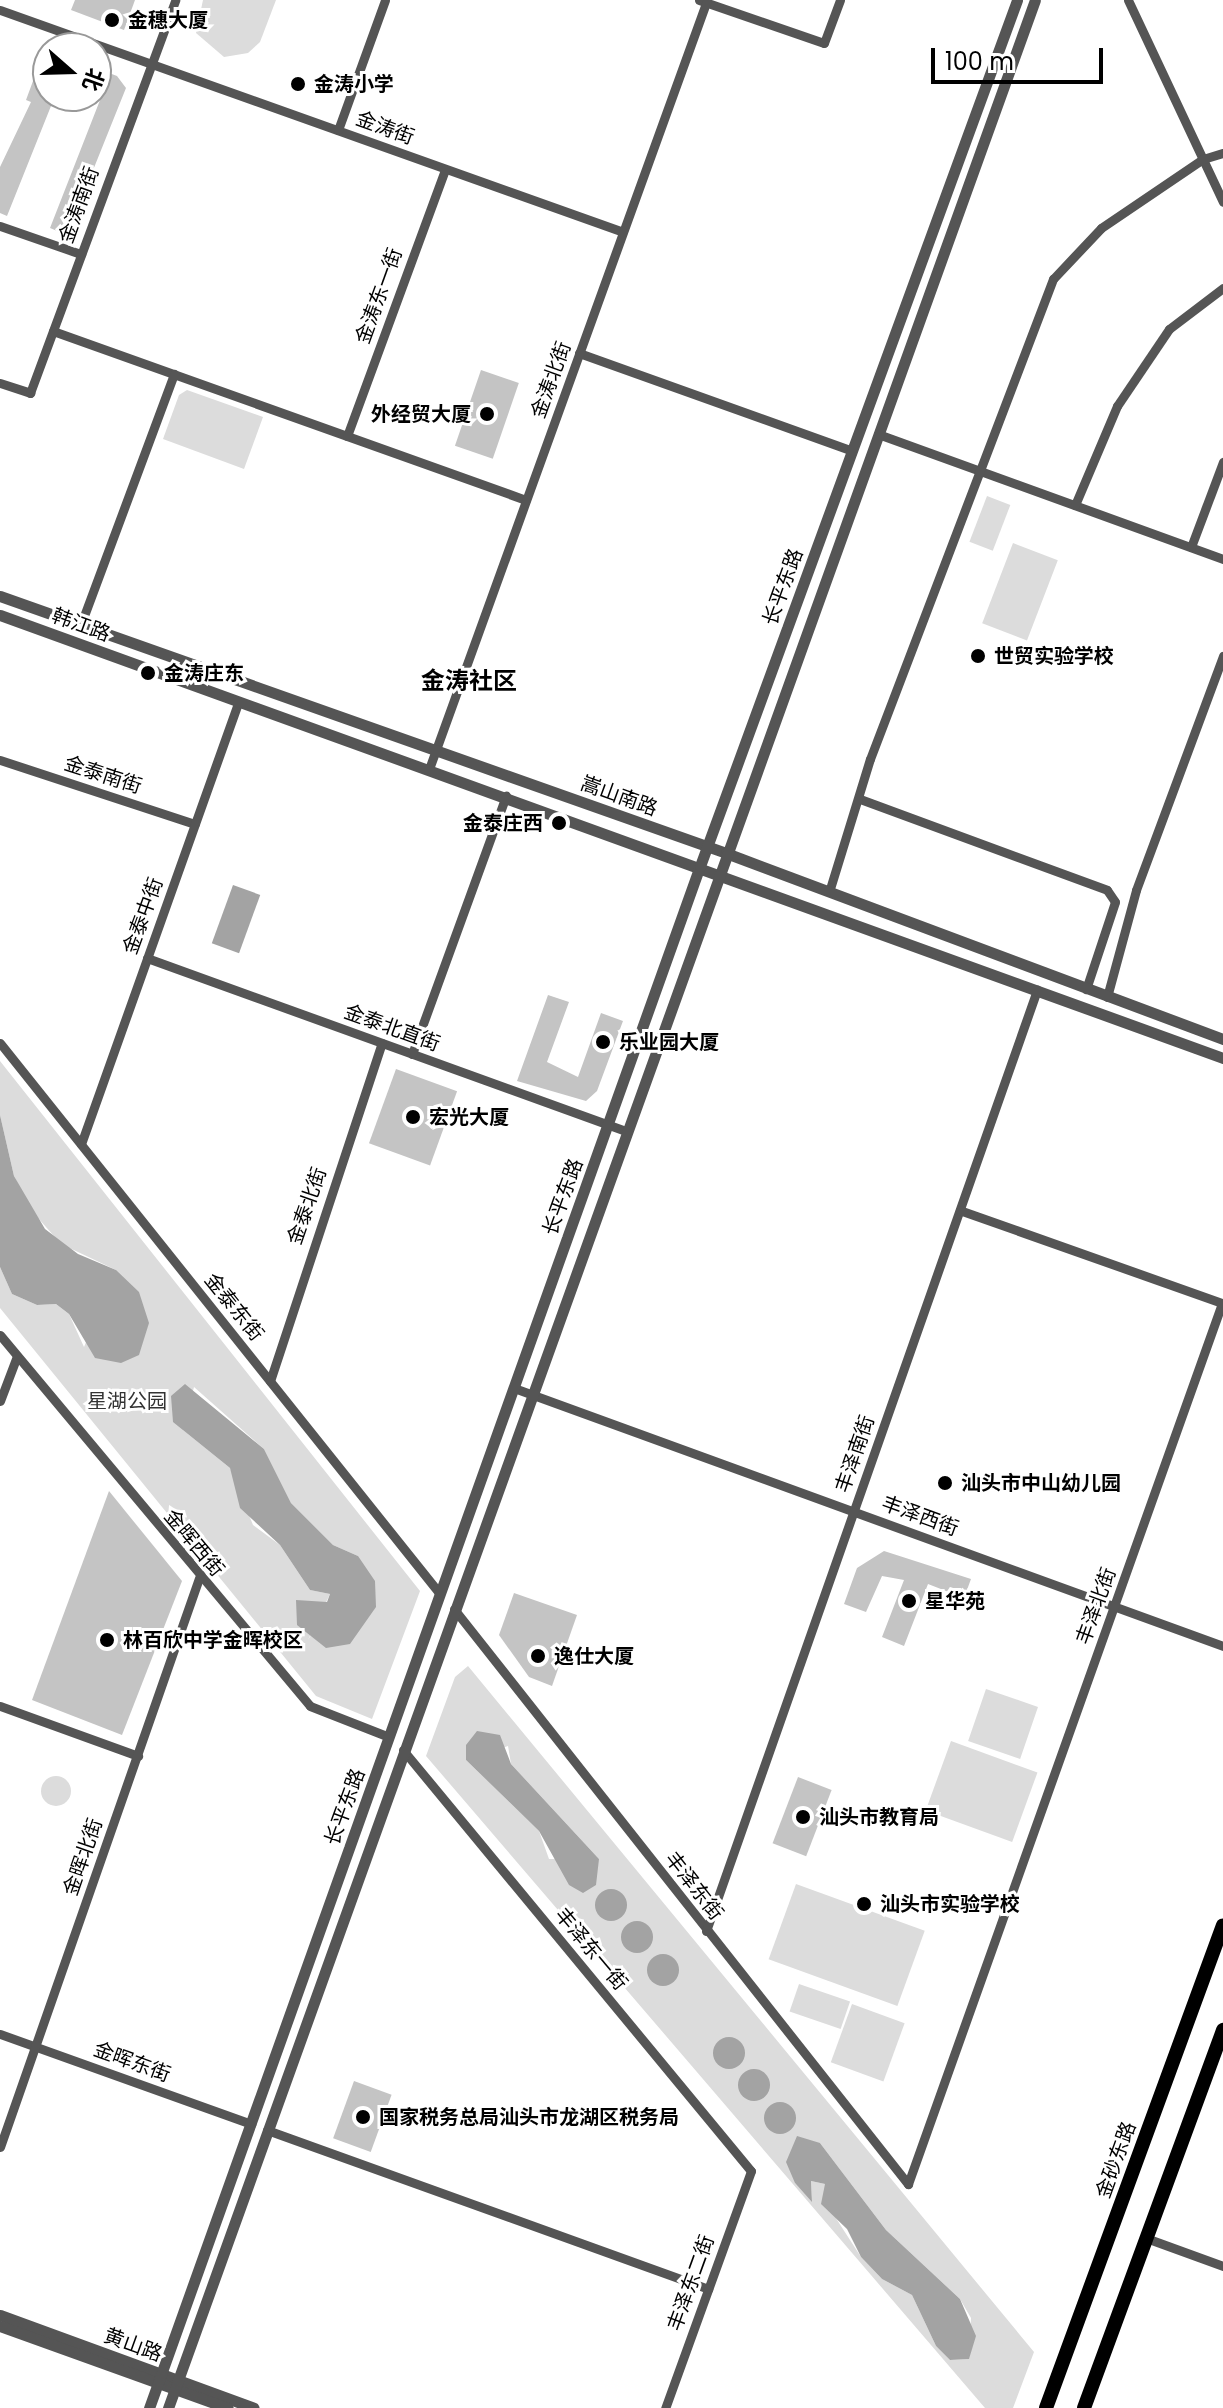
<!DOCTYPE html>
<meta charset="utf-8">
<style>
body{margin:0}
#map{position:relative;width:1223px;height:2408px;overflow:hidden;background:#fff;font-family:Poppins,"Noto Sans SC",sans-serif}
div>[style]{position:absolute}
.green>*{inset:0;background:#dcdcdc;transform-origin:0 0}
.round{border-radius:50%}
.water>*{inset:0;background:#a3a3a3;transform-origin:0 0}
.building>*{inset:0;background:#c4c4c4;transform-origin:0 0}
.minor>*{height:9px;margin:-4.5px;padding:0 4.5px;transform-origin:4.5px;border-radius:4.5px;background:#555}
.tertiary>*{height:11px;margin:-5.5px;padding:0 5.5px;transform-origin:5.5px;border-radius:5.5px;background:#555}
.primary>*{height:14px;margin:-7px;padding:0 7px;transform-origin:7px;border-radius:7px;background:#000}
.dots>*{width:22px;height:22px;translate:-50% -50%;box-sizing:border-box;border:4px solid #fff;border-radius:50%}
span{translate:-50% -50%;white-space:nowrap;text-align:center;line-height:1.15;-webkit-text-stroke:6px #fff;paint-order:stroke}
.poi-label{font-size:20px;color:#000;font-weight:700}
.left{translate:0 -50%;text-align:left}
.right{translate:-100% -50%;text-align:right}
.street-label{font-size:20px;color:#000}
.park-label{font-size:20px;color:#333}
.quarter-label{font-size:24px;color:#000;font-weight:700}
.north{position:absolute;left:32px;top:32px;width:80px;height:80px;box-sizing:border-box;background:#fff;border:2px solid #999;border-radius:50%;rotate:110deg;font-size:22px;font-weight:700;line-height:32px;text-align:center;color:#000}
.north::after{content:'';display:block;margin:auto;width:28px;height:36px;background:#000;clip-path:polygon(50% 0,100% 100%,50% 72%,0 100%)}
.scale{position:absolute;left:931px;top:48px;width:172px;height:36px;box-sizing:border-box;border:4px solid #000;border-top:0;padding-left:10px;font-size:24px;line-height:28px;white-space:nowrap;color:#000;-webkit-text-stroke:6px #fff;paint-order:stroke}
</style>
<div id="map">
<div class="green">
<i style="clip-path:polygon(203px 0,276px 0,260px 42px,248px 53px,224px 57px,196px 33px)"></i>
<i style="clip-path:polygon(187px 390px,263px 417px,244px 469px,163px 439px,179px 395px)"></i>
<i style="left:987px;top:496px;width:25px;height:49px;rotate:21deg"></i>
<i style="left:1013px;top:543px;width:48px;height:86px;rotate:21deg"></i>
<i style="clip-path:polygon(evenodd,0 1061px,420px 1591px,372px 1719px,316px 1696px,0 1308px,0 1267px,12px 1294px,37px 1305px,56px 1304px,69px 1314px,84px 1347px,116px 1270px,61px 1244px,31px 1210px,14px 1176px,0 1115px,0 1061px,194px 1387px,264px 1449px,291px 1503px,333px 1545px,358px 1556px,308px 1640px,330px 1594px,310px 1590px,280px 1545px,253px 1525px,230px 1468px,183px 1430px,194px 1387px)"></i>
<i style="clip-path:polygon(evenodd,468px 1666px,1034px 2352px,1013px 2408px,985px 2408px,426px 1756px,455px 1677px,468px 1666px,508px 1746px,511px 1764px,599px 1859px,549px 1859px,539px 1831px,466px 1760px,508px 1746px,468px 1666px,820px 2143px,886px 2230px,960px 2299px,971px 2318px,969px 2359px,950px 2360px,936px 2346px,912px 2295px,882px 2279px,861px 2257px,830px 2209px,825px 2184px,811px 2181px,812px 2201px,795px 2183px,820px 2143px)"></i>
<i style="left:986px;top:1689px;width:55px;height:55px;rotate:19deg"></i>
<i style="left:951px;top:1741px;width:92px;height:74px;rotate:20deg"></i>
<i class="round" style="left:41px;top:1776px;width:30px;height:30px"></i>
<i style="left:796px;top:1884px;width:137px;height:80px;rotate:20deg"></i>
<i style="left:799px;top:1984px;width:54px;height:29px;rotate:19deg"></i>
<i style="left:852px;top:2004px;width:56px;height:62px;rotate:20deg"></i>
</div>
<div class="water">
<i style="left:233px;top:885px;width:29px;height:62px;rotate:20deg"></i>
<i style="clip-path:polygon(0 1115px,14px 1176px,45px 1229px,78px 1254px,116px 1270px,139px 1292px,149px 1323px,139px 1355px,121px 1363px,95px 1358px,69px 1314px,56px 1304px,37px 1305px,12px 1294px,0 1267px)"></i>
<i style="clip-path:polygon(185px 1384px,264px 1449px,291px 1503px,333px 1545px,358px 1556px,375px 1581px,376px 1607px,350px 1644px,326px 1648px,297px 1625px,296px 1600px,327px 1602px,330px 1594px,310px 1590px,280px 1545px,240px 1508px,230px 1468px,173px 1422px,171px 1396px)"></i>
<i style="clip-path:polygon(477px 1731px,500px 1735px,511px 1764px,599px 1859px,596px 1885px,583px 1893px,569px 1885px,539px 1831px,466px 1760px,466px 1745px)"></i>
<i class="round" style="left:595px;top:1889px;width:32px;height:32px"></i>
<i class="round" style="left:621px;top:1921px;width:32px;height:32px"></i>
<i class="round" style="left:647px;top:1954px;width:32px;height:32px"></i>
<i class="round" style="left:713px;top:2037px;width:32px;height:32px"></i>
<i class="round" style="left:738px;top:2069px;width:32px;height:32px"></i>
<i class="round" style="left:764px;top:2102px;width:32px;height:32px"></i>
<i style="clip-path:polygon(797px 2136px,820px 2143px,886px 2230px,960px 2299px,976px 2336px,969px 2359px,950px 2360px,936px 2346px,912px 2295px,882px 2279px,861px 2257px,847px 2229px,821px 2204px,825px 2184px,811px 2181px,812px 2202px,795px 2183px,786px 2162px)"></i>
</div>
<div class="building">
<i style="clip-path:polygon(75px 0,135px 0,124px 30px,71px 10px)"></i>
<i style="clip-path:polygon(47px 43px,48px 96px,55px 96px,7px 216px,0 213px,0 167px,31px 102px,26px 100px)"></i>
<i style="clip-path:polygon(96px 68px,117px 76px,126px 88px,67px 235px,50px 228px,102px 95px,96px 93px)"></i>
<i style="left:481px;top:370px;width:40px;height:80px;rotate:19deg"></i>
<i style="clip-path:polygon(548px 995px,569px 1002px,547px 1062px,578px 1077px,601px 1013px,623px 1021px,597px 1091px,586px 1101px,517px 1081px)"></i>
<i style="left:396px;top:1069px;width:65px;height:79px;rotate:20deg"></i>
<i style="clip-path:polygon(109px 1491px,182px 1581px,122px 1735px,32px 1700px)"></i>
<i style="clip-path:polygon(884px 1551px,971px 1579px,964px 1598px,928px 1584px,904px 1646px,882px 1637px,904px 1580px,882px 1576px,866px 1612px,844px 1604px,857px 1568px)"></i>
<i style="clip-path:polygon(514px 1593px,577px 1615px,552px 1686px,529px 1677px,499px 1635px)"></i>
<i style="left:798px;top:1777px;width:36px;height:71px;rotate:21deg"></i>
<i style="left:354px;top:2081px;width:40px;height:61px;rotate:20deg"></i>
</div>
<div class="minor">
<i style="left:699px;top:0;width:132px;rotate:19deg"></i>
<i style="left:824px;top:43px;width:46px;rotate:-69.6deg"></i>
<i style="left:1128px;top:0;width:223px;rotate:64.8deg"></i>
<i style="left:0;top:10px;width:661px;rotate:19.61deg"></i>
<i style="left:338px;top:130px;width:138px;rotate:-70.1deg"></i>
<i style="left:0;top:226px;width:86px;rotate:19.1deg"></i>
<i style="left:53px;top:331px;width:502px;rotate:19.66deg"></i>
<i style="left:579px;top:353px;width:290px;rotate:19.7deg"></i>
<i style="left:0;top:383px;width:32px;rotate:18deg"></i>
<i style="left:30px;top:393px;width:419px;rotate:-69.7deg"></i>
<i style="left:878px;top:434px;width:367px;rotate:19.9deg"></i>
<i style="left:347px;top:436px;width:284px;rotate:-69.8deg"></i>
<i style="left:1075px;top:505px;width:108px;rotate:-67deg"></i>
<i style="left:1117px;top:406px;width:93px;rotate:-56deg"></i>
<i style="left:1169px;top:329px;width:68px;rotate:-37.2deg"></i>
<i style="left:1191px;top:547px;width:91px;rotate:-69.4deg"></i>
<i style="left:81px;top:624px;width:267px;rotate:-69.6deg"></i>
<i style="left:0;top:760px;width:205px;rotate:18.2deg"></i>
<i style="left:429px;top:769px;width:815px;rotate:-70.12deg"></i>
<i style="left:860px;top:799px;width:263px;rotate:20.2deg"></i>
<i style="left:1107px;top:890px;width:14px;rotate:56deg"></i>
<i style="left:1115px;top:902px;width:92px;rotate:108.4deg"></i>
<i style="left:829px;top:892px;width:139px;rotate:-72.9deg"></i>
<i style="left:870px;top:759px;width:514px;rotate:-69.13deg"></i>
<i style="left:1053px;top:279px;width:70px;rotate:-46.7deg"></i>
<i style="left:1101px;top:228px;width:123px;rotate:-34.1deg"></i>
<i style="left:1203px;top:159px;width:21px;rotate:-17deg"></i>
<i style="left:147px;top:958px;width:509px;rotate:19.86deg"></i>
<i style="left:1107px;top:997px;width:111px;rotate:-74.8deg"></i>
<i style="left:1136px;top:890px;width:250px;rotate:-69.6deg"></i>
<i style="left:0;top:1043px;width:705px;rotate:51.39deg"></i>
<i style="left:412px;top:1054px;width:275px;rotate:-70deg"></i>
<i style="left:81px;top:1144px;width:470px;rotate:-70.4deg"></i>
<i style="left:0;top:1335px;width:483px;rotate:50.1deg"></i>
<i style="left:310px;top:1706px;width:85px;rotate:21.4deg"></i>
<i style="left:270px;top:1381px;width:356px;rotate:-71.7deg"></i>
<i style="left:514px;top:1388px;width:754px;rotate:20deg"></i>
<i style="left:0;top:1401px;width:48px;rotate:-69.3deg"></i>
<i style="left:454px;top:1609px;width:733px;rotate:51.71deg"></i>
<i style="left:0;top:1706px;width:147px;rotate:19.9deg"></i>
<i style="left:403px;top:1750px;width:546px;rotate:50.42deg"></i>
<i style="left:751px;top:2171px;width:252px;rotate:109.9deg"></i>
<i style="left:706px;top:1931px;width:998px;rotate:-70.62deg"></i>
<i style="left:0;top:2034px;width:267px;rotate:19.7deg"></i>
<i style="left:267px;top:2130px;width:469px;rotate:19.8deg"></i>
<i style="left:0;top:2147px;width:603px;rotate:-70.72deg"></i>
<i style="left:908px;top:2184px;width:935px;rotate:-70.38deg"></i>
<i style="left:1222px;top:1303px;width:278px;rotate:-160.5deg"></i>
<i style="left:1146px;top:2238px;width:82px;rotate:20deg"></i>
</div>
<div class="tertiary">
<i style="left:0;top:596px;width:770px;rotate:19.49deg"></i>
<i style="left:726px;top:853px;width:531px;rotate:20.52deg"></i>
<i style="left:0;top:615px;width:1301px;rotate:19.91deg"></i>
<i style="left:0;top:2315px;width:270px;rotate:20.1deg"></i>
<i style="left:0;top:2326px;width:242px;rotate:19.8deg"></i>
<i style="left:149px;top:2408px;width:1637px;rotate:-70.34deg"></i>
<i style="left:700px;top:866px;width:922px;rotate:-69.89deg"></i>
<i style="left:168px;top:2408px;width:2559px;rotate:-70.2deg"></i>
</div>
<div class="primary">
<i style="left:1046px;top:2408px;width:514px;rotate:-69.87deg"></i>
<i style="left:1084px;top:2408px;width:403px;rotate:-69.8deg"></i>
</div>
<div class="dots">
<i style="left:112px;top:20px;background:#000"></i>
<i style="left:298px;top:84px;background:#000"></i>
<i style="left:487px;top:414px;background:#000"></i>
<i style="left:978px;top:656px;background:#000"></i>
<i style="left:148px;top:673px;background:#000"></i>
<i style="left:559px;top:823px;background:#000"></i>
<i style="left:603px;top:1042px;background:#000"></i>
<i style="left:413px;top:1117px;background:#000"></i>
<i style="left:945px;top:1483px;background:#000"></i>
<i style="left:909px;top:1601px;background:#000"></i>
<i style="left:107px;top:1640px;background:#000"></i>
<i style="left:538px;top:1656px;background:#000"></i>
<i style="left:803px;top:1817px;background:#000"></i>
<i style="left:864px;top:1904px;background:#000"></i>
<i style="left:363px;top:2117px;background:#000"></i>
</div>
<div class="poi-label">
<span class="left" style="left:128px;top:20px">金穗大厦</span>
<span class="left" style="left:314px;top:84px">金涛小学</span>
<span class="right" style="left:471px;top:414px">外经贸大厦</span>
<span class="left" style="left:994px;top:656px">世贸实验学校</span>
<span class="left" style="left:164px;top:673px">金涛庄东</span>
<span class="right" style="left:543px;top:823px">金泰庄西</span>
<span class="left" style="left:619px;top:1042px">乐业园大厦</span>
<span class="left" style="left:429px;top:1117px">宏光大厦</span>
<span class="left" style="left:961px;top:1483px">汕头市中山幼儿园</span>
<span class="left" style="left:925px;top:1601px">星华苑</span>
<span class="left" style="left:123px;top:1640px">林百欣中学金晖校区</span>
<span class="left" style="left:554px;top:1656px">逸仕大厦</span>
<span class="left" style="left:819px;top:1817px">汕头市教育局</span>
<span class="left" style="left:880px;top:1904px">汕头市实验学校</span>
<span class="left" style="left:379px;top:2117px">国家税务总局汕头市龙湖区税务局</span>
</div>
<div class="street-label">
<span style="left:385px;top:128px;rotate:20deg">金涛街</span>
<span style="left:79px;top:205px;rotate:-70deg">金涛南街</span>
<span style="left:379px;top:296px;rotate:-70deg">金涛东一街</span>
<span style="left:551px;top:380px;rotate:-70deg">金涛北街</span>
<span style="left:783px;top:587px;rotate:-70deg">长平东路</span>
<span style="left:81px;top:625px;rotate:20deg">韩江路</span>
<span style="left:103px;top:775px;rotate:18deg">金泰南街</span>
<span style="left:619px;top:796px;rotate:20deg">嵩山南路</span>
<span style="left:143px;top:916px;rotate:-70deg">金泰中街</span>
<span style="left:392px;top:1028px;rotate:20deg">金泰北直街</span>
<span style="left:563px;top:1197px;rotate:-70deg">长平东路</span>
<span style="left:307px;top:1206px;rotate:-71deg">金泰北街</span>
<span style="left:234px;top:1307px;rotate:51deg">金泰东街</span>
<span style="left:855px;top:1454px;rotate:-71deg">丰泽南街</span>
<span style="left:920px;top:1516px;rotate:20deg">丰泽西街</span>
<span style="left:194px;top:1543px;rotate:50deg">金晖西街</span>
<span style="left:1096px;top:1606px;rotate:-70deg">丰泽北街</span>
<span style="left:345px;top:1807px;rotate:-70deg">长平东路</span>
<span style="left:83px;top:1857px;rotate:-71deg">金晖北街</span>
<span style="left:694px;top:1886px;rotate:52deg">丰泽东街</span>
<span style="left:591px;top:1949px;rotate:50deg">丰泽东一街</span>
<span style="left:132px;top:2062px;rotate:20deg">金晖东街</span>
<span style="left:1116px;top:2160px;rotate:-70deg">金砂东路</span>
<span style="left:691px;top:2283px;rotate:-70deg">丰泽东二街</span>
<span style="left:133px;top:2345px;rotate:20deg">黄山路</span>
</div>
<div class="park-label">
<span style="left:127px;top:1401px">星湖公园</span>
</div>
<div class="quarter-label">
<span style="left:469px;top:681px">金涛社区</span>
</div>
<div class="north">北</div>
<div class="scale">100 m</div>
</div>
